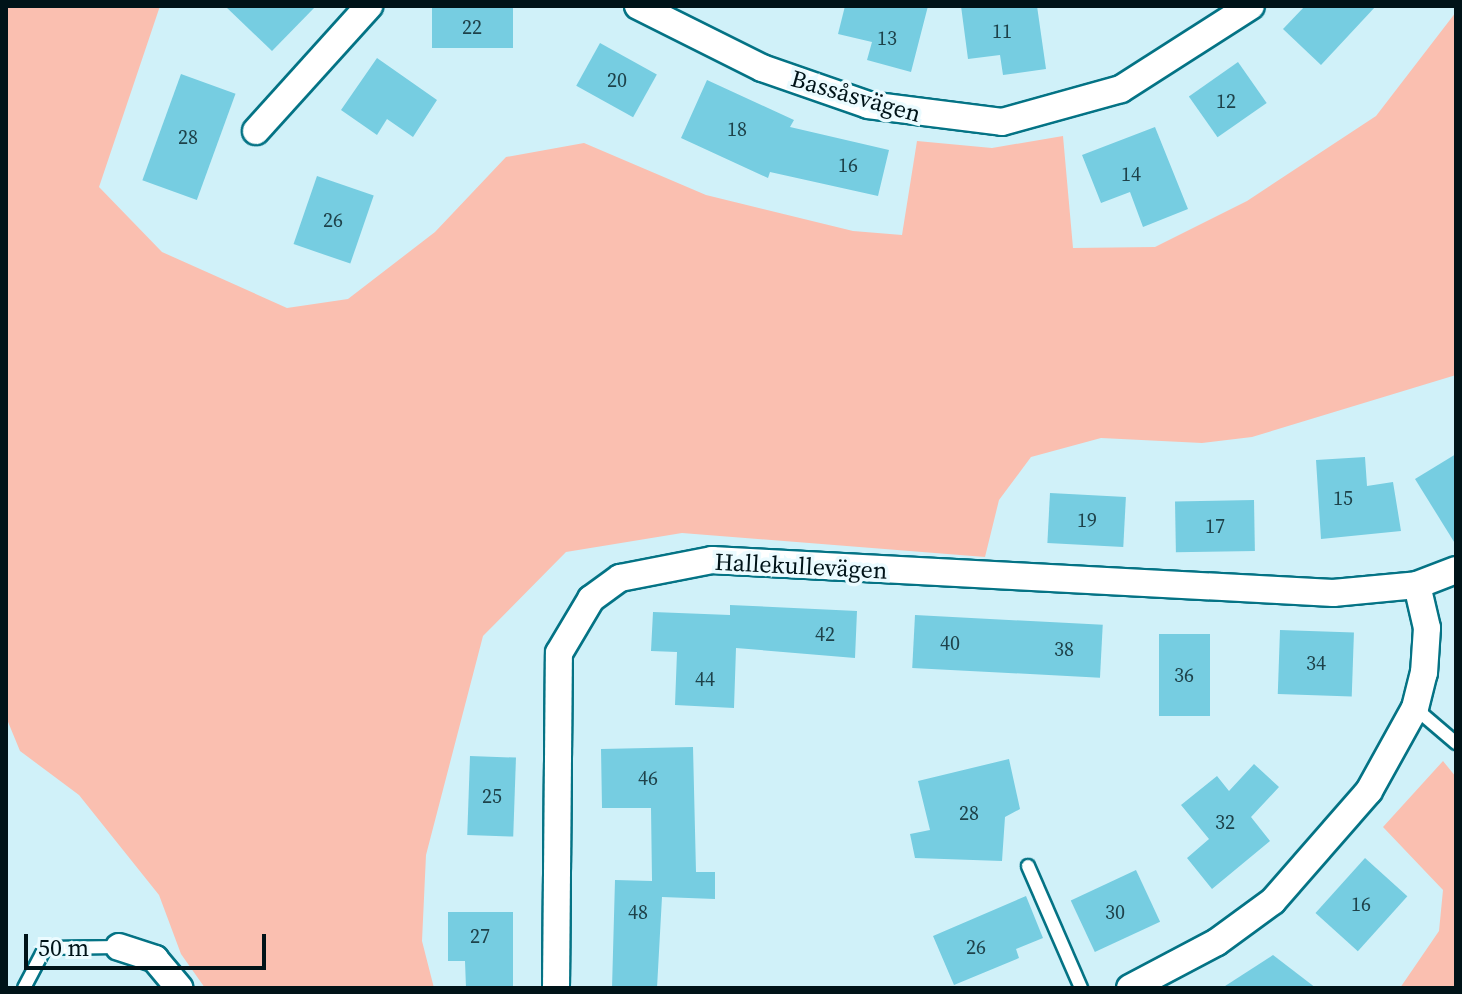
<!DOCTYPE html>
<meta charset="utf-8">
<style>
body{margin:0}
#map{position:relative;width:1462px;height:994px;overflow:hidden;background:#d0f1f9;font-family:"Source Serif 4",serif}
div>[style]{position:absolute}
.green>*{inset:0;background:#fabfb0}
.building>*{inset:0;background:#76cde1;transform-origin:0 0}
.roads{filter:drop-shadow(2px 0 #047385) drop-shadow(-2px 0 #047385) drop-shadow(0 2px #047385) drop-shadow(0 -2px #047385)}
.lane>*{height:12px;margin:-6px;padding:0 6px;transform-origin:6px;border-radius:6px;background:#fff}
.street>*{height:26px;margin:-13px;padding:0 13px;transform-origin:13px;border-radius:13px;background:#fff}
span{translate:-50% -50%;white-space:nowrap;text-align:center;line-height:1.15;-webkit-text-stroke:7px #ebfbff;paint-order:stroke}
.number-label{font-size:20px;color:#1e424a}
.number-label span{-webkit-text-stroke-width:0}
.street-label{font-size:24px;color:#001318}
.frame{position:absolute;inset:0;border:8px solid #001318;pointer-events:none}
.scale{position:absolute;left:24px;top:934px;width:242px;height:36px;box-sizing:border-box;border:4px solid #001318;border-top:0;padding-left:10px;font-size:24px;line-height:28px;white-space:nowrap;color:#001318;-webkit-text-stroke:6px #ebfbff;paint-order:stroke}
</style>
<div id="map">
<div class="green">
<i style="clip-path:polygon(6px 6px,160px 6px,99px 187px,162px 252px,287px 308px,348px 299px,435px 232px,506px 157px,584px 143px,706px 195px,853px 231px,902px 235px,917px 141px,992px 148px,1063px 136px,1073px 248px,1155px 247px,1247px 201px,1376px 116px,1456px 12px,1456px 375px,1252px 437px,1202px 443px,1101px 438px,1031px 457px,999px 500px,985px 557px,682px 533px,566px 552px,483px 636px,426px 855px,422px 941px,434px 988px,205px 988px,181px 954px,159px 895px,79px 795px,20px 751px,6px 717px)"></i>
<i style="clip-path:polygon(1443px 761px,1456px 777px,1456px 988px,1400px 988px,1439px 931px,1443px 890px,1383px 827px)"></i>
</div>
<div class="building">
<i style="clip-path:polygon(225px 6px,316px 6px,272px 51px)"></i>
<i style="left:432px;top:6px;width:81px;height:42px"></i>
<i style="clip-path:polygon(845px 6px,928px 6px,911px 72px,867px 60px,872px 42px,838px 34px)"></i>
<i style="clip-path:polygon(961px 6px,1037px 6px,1046px 69px,1003px 75px,1000px 55px,968px 59px)"></i>
<i style="clip-path:polygon(1305px 6px,1376px 6px,1321px 65px,1283px 29px)"></i>
<i style="left:600px;top:43px;width:65px;height:49px;rotate:29deg"></i>
<i style="clip-path:polygon(377px 58px,437px 100px,413px 137px,387px 119px,377px 135px,341px 110px)"></i>
<i style="left:1238px;top:62px;width:50px;height:60px;rotate:55deg"></i>
<i style="left:181px;top:74px;width:58px;height:113px;rotate:20deg"></i>
<i style="clip-path:polygon(707px 80px,794px 120px,790px 127px,889px 150px,878px 196px,770px 172px,768px 178px,681px 138px)"></i>
<i style="clip-path:polygon(1155px 127px,1188px 209px,1143px 227px,1130px 192px,1101px 203px,1082px 155px)"></i>
<i style="left:317px;top:176px;width:60px;height:72px;rotate:19deg"></i>
<i style="clip-path:polygon(1456px 454px,1456px 545px,1415px 479px)"></i>
<i style="clip-path:polygon(1365px 457px,1367px 486px,1393px 482px,1401px 531px,1321px 539px,1316px 460px)"></i>
<i style="left:1050px;top:493px;width:76px;height:50px;rotate:3deg"></i>
<i style="left:1254px;top:500px;width:51px;height:79px;rotate:89deg"></i>
<i style="clip-path:polygon(730px 605px,857px 611px,855px 658px,736px 648px,734px 708px,675px 705px,677px 652px,651px 651px,653px 612px,730px 615px)"></i>
<i style="left:915px;top:615px;width:188px;height:53px;rotate:3deg"></i>
<i style="left:1280px;top:630px;width:74px;height:64px;rotate:2deg"></i>
<i style="left:1159px;top:634px;width:51px;height:82px"></i>
<i style="clip-path:polygon(693px 747px,696px 872px,715px 872px,715px 899px,662px 897px,657px 988px,612px 988px,615px 880px,652px 881px,651px 808px,602px 808px,601px 749px)"></i>
<i style="left:470px;top:756px;width:46px;height:79px;rotate:2deg"></i>
<i style="clip-path:polygon(1009px 759px,1020px 809px,1005px 817px,1002px 861px,915px 858px,910px 834px,930px 830px,918px 781px)"></i>
<i style="clip-path:polygon(1254px 764px,1279px 787px,1251px 817px,1270px 841px,1212px 889px,1187px 858px,1209px 839px,1181px 805px,1217px 776px,1229px 791px)"></i>
<i style="left:1365px;top:858px;width:57px;height:74px;rotate:42deg"></i>
<i style="left:1136px;top:870px;width:57px;height:72px;rotate:65deg"></i>
<i style="clip-path:polygon(1026px 896px,1043px 938px,1016px 949px,1019px 958px,954px 985px,933px 936px)"></i>
<i style="clip-path:polygon(448px 912px,513px 912px,513px 988px,466px 988px,465px 961px,448px 961px)"></i>
<i style="clip-path:polygon(1273px 955px,1316px 988px,1222px 988px)"></i>
</div>
<div class="roads">
<div class="lane">
<i style="left:1415px;top:708px;width:54px;rotate:40.5deg"></i>
<i style="left:1028px;top:866px;width:133px;rotate:66.5deg"></i>
<i style="left:24px;top:988px;width:45px;rotate:-62.3deg"></i>
<i style="left:45px;top:948px;width:74px;rotate:-0.8deg"></i>
</div>
<div class="street">
<i style="left:638px;top:6px;width:139px;rotate:26.6deg"></i>
<i style="left:762px;top:68px;width:112px;rotate:19.2deg"></i>
<i style="left:868px;top:105px;width:135px;rotate:7.2deg"></i>
<i style="left:1002px;top:122px;width:123px;rotate:-15.5deg"></i>
<i style="left:1121px;top:89px;width:154px;rotate:-32.6deg"></i>
<i style="left:256px;top:131px;width:169px;rotate:-47.9deg"></i>
<i style="left:119px;top:947px;width:38px;rotate:18deg"></i>
<i style="left:155px;top:959px;width:38px;rotate:50deg"></i>
<i style="left:556px;top:988px;width:335px;rotate:-89.5deg"></i>
<i style="left:559px;top:653px;width:63px;rotate:-59.3deg"></i>
<i style="left:591px;top:599px;width:36px;rotate:-36deg"></i>
<i style="left:620px;top:578px;width:94px;rotate:-11.1deg"></i>
<i style="left:712px;top:560px;width:622px;rotate:3.04deg"></i>
<i style="left:1333px;top:593px;width:84px;rotate:-5.4deg"></i>
<i style="left:1417px;top:585px;width:42px;rotate:-21deg"></i>
<i style="left:1130px;top:988px;width:98px;rotate:-27.9deg"></i>
<i style="left:1217px;top:942px;width:69px;rotate:-36.2deg"></i>
<i style="left:1273px;top:901px;width:146px;rotate:-48.9deg"></i>
<i style="left:1369px;top:791px;width:95px;rotate:-61deg"></i>
<i style="left:1415px;top:708px;width:36px;rotate:-76deg"></i>
<i style="left:1424px;top:673px;width:45px;rotate:-86.2deg"></i>
<i style="left:1427px;top:628px;width:44px;rotate:-103.1deg"></i>
</div>
</div>
<div class="number-label">
<span style="left:472px;top:27px">22</span>
<span style="left:1002px;top:31px">11</span>
<span style="left:887px;top:38px">13</span>
<span style="left:617px;top:80px">20</span>
<span style="left:1226px;top:101px">12</span>
<span style="left:737px;top:129px">18</span>
<span style="left:188px;top:137px">28</span>
<span style="left:848px;top:165px">16</span>
<span style="left:1131px;top:174px">14</span>
<span style="left:333px;top:220px">26</span>
<span style="left:1343px;top:498px">15</span>
<span style="left:1087px;top:520px">19</span>
<span style="left:1215px;top:526px">17</span>
<span style="left:825px;top:634px">42</span>
<span style="left:950px;top:643px">40</span>
<span style="left:1064px;top:649px">38</span>
<span style="left:1316px;top:663px">34</span>
<span style="left:1184px;top:675px">36</span>
<span style="left:705px;top:679px">44</span>
<span style="left:648px;top:778px">46</span>
<span style="left:492px;top:796px">25</span>
<span style="left:969px;top:813px">28</span>
<span style="left:1225px;top:822px">32</span>
<span style="left:1361px;top:904px">16</span>
<span style="left:638px;top:912px">48</span>
<span style="left:1115px;top:912px">30</span>
<span style="left:480px;top:936px">27</span>
<span style="left:976px;top:947px">26</span>
</div>
<div class="street-label">
<span style="left:856px;top:96px;rotate:16deg">Bassåsvägen</span>
<span style="left:801px;top:566px;rotate:3deg">Hallekullevägen</span>
</div>
<div class="frame"></div>
<div class="scale">50 m</div>
</div>
